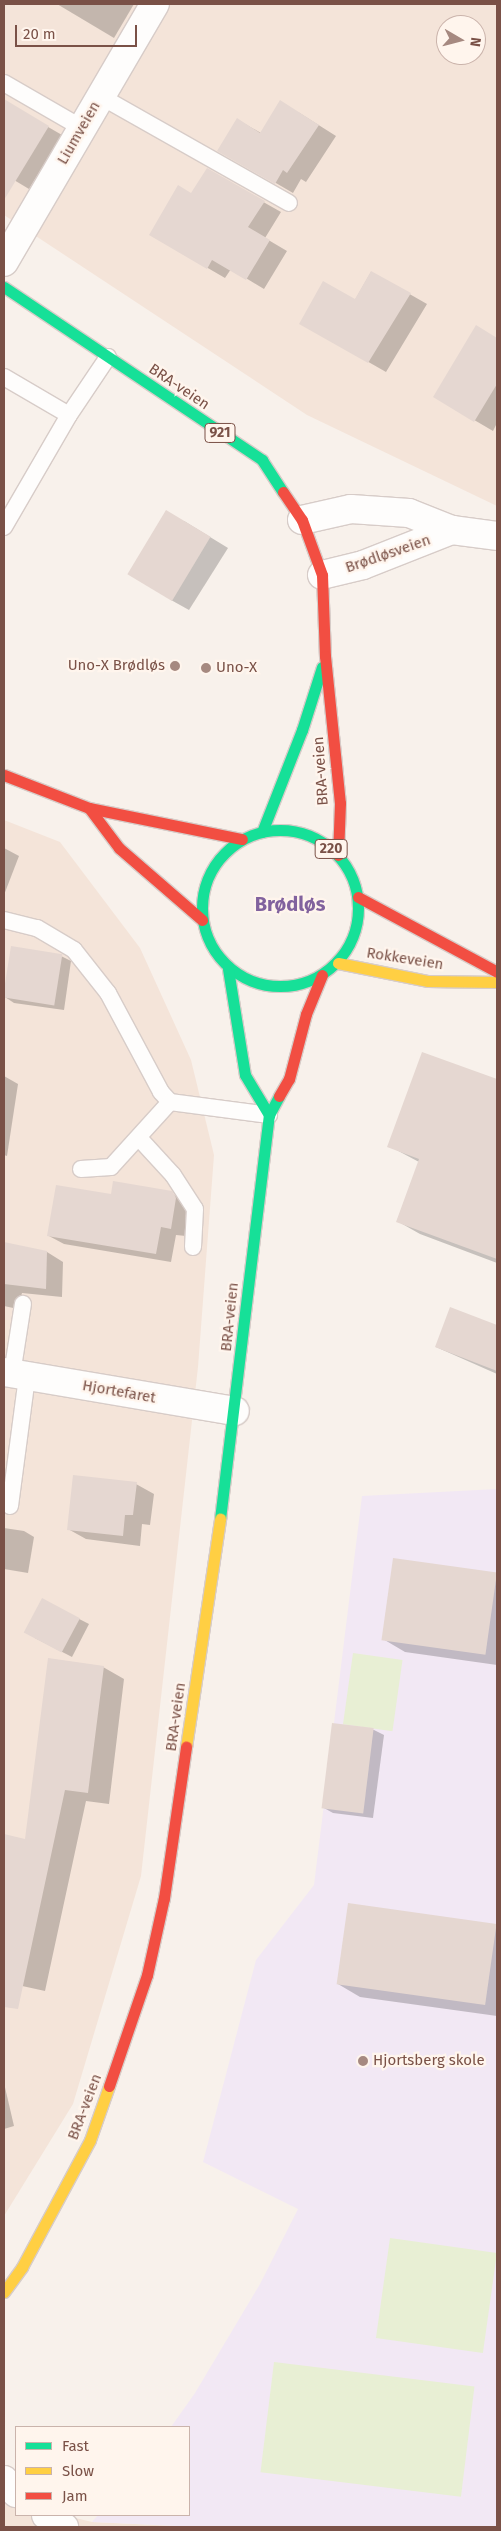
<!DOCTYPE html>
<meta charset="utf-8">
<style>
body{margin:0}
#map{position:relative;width:501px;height:2531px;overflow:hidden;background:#f8f1eb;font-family:"Fira Sans",sans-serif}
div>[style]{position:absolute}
.residential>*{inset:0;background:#f4e4d9}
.education>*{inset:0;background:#f2e8f4}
.green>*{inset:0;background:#e8efd4;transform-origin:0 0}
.shadow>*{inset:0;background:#0003}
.building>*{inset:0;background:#e5d7d1;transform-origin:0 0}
.roads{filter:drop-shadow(1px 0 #d7ccc8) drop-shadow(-1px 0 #d7ccc8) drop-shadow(0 1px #d7ccc8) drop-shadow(0 -1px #d7ccc8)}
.lane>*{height:16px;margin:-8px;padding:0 8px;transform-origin:8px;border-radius:8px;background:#fefdfc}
.street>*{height:28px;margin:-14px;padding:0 14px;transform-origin:14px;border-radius:14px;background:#fefdfc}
.fast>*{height:11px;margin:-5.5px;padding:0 5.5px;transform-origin:5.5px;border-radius:5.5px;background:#16e098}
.fast>.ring{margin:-5.5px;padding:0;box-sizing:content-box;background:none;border:11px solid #16e098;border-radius:50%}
.slow>*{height:11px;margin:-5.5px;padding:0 5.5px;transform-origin:5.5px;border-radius:5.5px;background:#ffcf43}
.jam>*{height:11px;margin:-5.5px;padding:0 5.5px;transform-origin:5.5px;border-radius:5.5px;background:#f24e42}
.dots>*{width:14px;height:14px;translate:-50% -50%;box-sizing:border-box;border:2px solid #fff5ed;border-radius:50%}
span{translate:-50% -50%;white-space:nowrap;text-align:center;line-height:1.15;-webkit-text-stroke:4.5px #fff5ed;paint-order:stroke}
.shield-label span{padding:1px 4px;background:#fff5ed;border:1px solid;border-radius:4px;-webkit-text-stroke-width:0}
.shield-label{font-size:14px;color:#7a5147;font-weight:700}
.street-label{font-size:15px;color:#7a5147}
.poi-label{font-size:15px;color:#7a5147}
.right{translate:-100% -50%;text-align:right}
.left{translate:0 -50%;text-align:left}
.district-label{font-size:20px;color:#81629e;font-weight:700}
.frame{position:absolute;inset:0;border:5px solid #7a5147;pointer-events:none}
.legend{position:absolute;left:15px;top:2426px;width:175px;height:90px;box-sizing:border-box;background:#fff5ed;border:1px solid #cab3ab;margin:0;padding:6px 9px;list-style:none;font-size:15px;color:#7a5147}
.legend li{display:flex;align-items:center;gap:10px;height:25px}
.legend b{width:25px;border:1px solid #cab3ab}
.north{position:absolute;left:436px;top:15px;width:50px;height:50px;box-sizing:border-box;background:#fff5ed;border:1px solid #cab3ab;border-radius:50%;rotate:98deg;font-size:14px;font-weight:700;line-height:20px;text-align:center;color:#7a5147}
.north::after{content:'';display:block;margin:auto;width:18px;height:22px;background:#a68980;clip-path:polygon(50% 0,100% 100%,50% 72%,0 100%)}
.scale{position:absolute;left:15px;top:25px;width:122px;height:22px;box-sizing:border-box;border:2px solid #7a5147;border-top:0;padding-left:6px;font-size:15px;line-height:18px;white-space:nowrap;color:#7a5147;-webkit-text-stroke:4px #fff5ed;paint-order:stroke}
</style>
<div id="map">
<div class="residential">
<i style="clip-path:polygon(evenodd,4px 4px,497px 4px,497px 506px,307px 415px,4px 215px,4px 4px,446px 25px,476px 25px,476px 55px,446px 55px,446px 25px)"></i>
<i style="clip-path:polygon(4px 820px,60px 842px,140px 948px,191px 1060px,214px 1155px,198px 1367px,141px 1876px,73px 2104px,4px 2216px)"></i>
<i style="clip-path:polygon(4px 2499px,16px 2503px,16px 2515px,63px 2515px,92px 2522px,198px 2527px,4px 2527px)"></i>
</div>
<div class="education">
<i style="clip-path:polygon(497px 1489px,497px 2527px,198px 2527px,92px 2522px,98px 2515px,189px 2515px,189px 2427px,171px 2427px,195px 2393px,260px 2284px,298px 2209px,203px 2162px,256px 1960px,314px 1885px,362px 1496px)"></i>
</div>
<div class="green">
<i style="left:353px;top:1653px;width:50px;height:72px;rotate:8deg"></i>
<i style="left:390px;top:2238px;width:108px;height:101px;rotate:8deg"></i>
<i style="left:274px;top:2362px;width:202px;height:111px;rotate:7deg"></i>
</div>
<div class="shadow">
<i style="clip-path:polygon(57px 4px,134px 4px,114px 38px)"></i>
<i style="clip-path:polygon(10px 105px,62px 135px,29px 189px,4px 174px,4px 114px)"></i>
<i style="clip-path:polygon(298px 112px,336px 136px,306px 182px,301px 179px,293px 193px,219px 150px,238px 120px,261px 133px)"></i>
<i style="clip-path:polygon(207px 170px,281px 212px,265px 238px,287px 251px,264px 289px,231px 269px,225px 278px,151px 235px,192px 195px)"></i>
<i style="clip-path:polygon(371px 272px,427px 304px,386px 372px,300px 323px,355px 300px)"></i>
<i style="clip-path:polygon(476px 327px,497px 339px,497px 423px,493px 431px,435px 397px)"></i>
<i style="clip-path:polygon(184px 521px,228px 548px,189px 610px,171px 600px)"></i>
<i style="clip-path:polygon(4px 848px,19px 856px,4px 895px)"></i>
<i style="clip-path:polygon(61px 956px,71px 961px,64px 1010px,14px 1003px,5px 997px)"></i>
<i style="clip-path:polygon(423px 1053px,497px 1081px,497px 1263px,420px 1234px,397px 1221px,419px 1162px,389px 1146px)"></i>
<i style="clip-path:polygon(4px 1076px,18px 1084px,7px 1156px,4px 1155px)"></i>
<i style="clip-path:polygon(171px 1193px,190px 1207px,186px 1236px,176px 1235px,171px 1262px,64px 1244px,49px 1236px,112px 1196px)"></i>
<i style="clip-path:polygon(4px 1243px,47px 1252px,63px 1262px,62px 1297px,22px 1293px,18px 1309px,4px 1306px)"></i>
<i style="clip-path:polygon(451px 1309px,497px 1327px,497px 1374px,436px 1347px)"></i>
<i style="clip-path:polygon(136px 1484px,154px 1494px,150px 1525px,142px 1524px,140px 1546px,86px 1539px,68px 1529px)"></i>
<i style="clip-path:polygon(4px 1528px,24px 1531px,34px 1537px,28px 1573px,4px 1569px)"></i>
<i style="clip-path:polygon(394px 1559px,497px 1574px,497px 1665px,405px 1652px,383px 1639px)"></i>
<i style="clip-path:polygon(42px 1600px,89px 1624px,72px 1657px,35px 1638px)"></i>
<i style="clip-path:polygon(103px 1667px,124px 1679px,109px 1804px,86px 1801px,45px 1991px,4px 1982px,4px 1836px,26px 1840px)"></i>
<i style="clip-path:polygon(333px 1724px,374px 1730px,384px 1735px,373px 1818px,333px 1813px,324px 1808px)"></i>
<i style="clip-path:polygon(349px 1904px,497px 1925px,497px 2016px,360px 1997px,338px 1984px)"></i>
<i style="clip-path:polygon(4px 2083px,14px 2126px,4px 2129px)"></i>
</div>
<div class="building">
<i style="clip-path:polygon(4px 99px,49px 126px,4px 200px)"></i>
<i style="clip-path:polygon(280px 100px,319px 125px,287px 173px,283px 170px,275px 184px,217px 151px,237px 118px,260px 133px)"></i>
<i style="clip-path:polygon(207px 168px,265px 201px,248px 227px,270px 240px,246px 280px,212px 260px,207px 269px,149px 235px,178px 185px,191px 193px)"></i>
<i style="clip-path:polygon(371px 271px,411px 293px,368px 363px,299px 324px,323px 281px,355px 299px)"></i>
<i style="clip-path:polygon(476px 325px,497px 338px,497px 384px,474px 422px,433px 397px)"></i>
<i style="left:166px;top:510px;width:52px;height:75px;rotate:31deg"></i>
<i style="left:11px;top:946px;width:52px;height:52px;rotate:9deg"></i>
<i style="clip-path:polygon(422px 1052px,497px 1079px,497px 1259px,396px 1222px,419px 1159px,387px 1147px)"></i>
<i style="clip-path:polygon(113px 1181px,172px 1191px,176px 1198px,171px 1229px,161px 1227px,156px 1254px,47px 1236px,56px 1185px,111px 1194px)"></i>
<i style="clip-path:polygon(4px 1242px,47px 1251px,46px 1289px,4px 1284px)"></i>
<i style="clip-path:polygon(450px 1307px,497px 1325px,497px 1371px,435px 1347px)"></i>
<i style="clip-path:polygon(73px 1475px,137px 1482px,133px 1515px,125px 1515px,123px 1536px,67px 1530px)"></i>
<i style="left:393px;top:1558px;width:105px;height:83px;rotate:8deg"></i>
<i style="left:42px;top:1598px;width:43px;height:39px;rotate:28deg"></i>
<i style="clip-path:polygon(48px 1658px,104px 1666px,88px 1793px,65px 1790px,18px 2009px,4px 2007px,4px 1834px,25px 1839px)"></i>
<i style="left:332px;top:1723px;width:42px;height:86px;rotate:7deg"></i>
<i style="left:348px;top:1903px;width:150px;height:82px;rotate:8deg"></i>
</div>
<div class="roads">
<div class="lane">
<i style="left:4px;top:83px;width:90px;rotate:30deg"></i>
<i style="left:100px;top:96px;width:217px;rotate:29.5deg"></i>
<i style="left:4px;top:377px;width:75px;rotate:30.3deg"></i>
<i style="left:4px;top:527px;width:129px;rotate:-59.9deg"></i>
<i style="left:69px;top:415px;width:70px;rotate:-56.1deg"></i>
<i style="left:4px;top:920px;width:34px;rotate:14deg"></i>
<i style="left:37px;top:928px;width:43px;rotate:30.7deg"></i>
<i style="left:74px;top:950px;width:55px;rotate:51.7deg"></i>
<i style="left:108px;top:993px;width:112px;rotate:61.8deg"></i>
<i style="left:161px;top:1092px;width:13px;rotate:48deg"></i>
<i style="left:170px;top:1102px;width:100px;rotate:7.5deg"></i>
<i style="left:139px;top:1138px;width:50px;rotate:47.4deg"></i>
<i style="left:173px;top:1175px;width:40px;rotate:57.1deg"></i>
<i style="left:195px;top:1209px;width:38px;rotate:93deg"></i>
<i style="left:81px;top:1169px;width:30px;rotate:-4deg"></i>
<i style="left:111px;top:1167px;width:88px;rotate:-47.8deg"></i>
<i style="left:12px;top:1374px;width:71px;rotate:-81.1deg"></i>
<i style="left:10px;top:1506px;width:131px;rotate:-82.5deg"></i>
</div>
<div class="street">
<i style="left:4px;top:262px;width:299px;rotate:-59.7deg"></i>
<i style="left:302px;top:520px;width:50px;rotate:-12.7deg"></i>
<i style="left:351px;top:509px;width:58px;rotate:3.9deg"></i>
<i style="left:409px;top:513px;width:46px;rotate:21.6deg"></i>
<i style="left:452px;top:530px;width:45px;rotate:7.6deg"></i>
<i style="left:322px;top:575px;width:42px;rotate:-13.7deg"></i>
<i style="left:363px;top:565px;width:96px;rotate:-21.5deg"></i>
<i style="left:4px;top:1372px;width:234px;rotate:9.6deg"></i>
<i style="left:4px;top:2480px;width:18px;rotate:47deg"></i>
<i style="left:46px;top:2515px;width:22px;rotate:34deg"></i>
</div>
<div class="fast">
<i style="left:4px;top:287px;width:311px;rotate:33.8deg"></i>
<i style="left:262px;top:460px;width:38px;rotate:57deg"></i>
<i class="ring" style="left:202px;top:830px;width:145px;height:145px"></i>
<i style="left:262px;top:832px;width:110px;rotate:-68.6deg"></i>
<i style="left:302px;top:730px;width:66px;rotate:-72.4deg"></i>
<i style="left:228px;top:969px;width:107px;rotate:80.9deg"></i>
<i style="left:245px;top:1075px;width:47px;rotate:59deg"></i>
<i style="left:220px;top:1519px;width:407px;rotate:-83.1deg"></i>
<i style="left:269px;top:1115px;width:21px;rotate:-62deg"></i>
</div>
<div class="slow">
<i style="left:338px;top:963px;width:92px;rotate:11.3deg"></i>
<i style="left:428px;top:981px;width:69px;rotate:0.8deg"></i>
<i style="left:186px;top:1747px;width:231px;rotate:-81.5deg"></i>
<i style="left:4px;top:2292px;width:31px;rotate:-54deg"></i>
<i style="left:22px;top:2267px;width:144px;rotate:-61.8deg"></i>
<i style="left:90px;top:2140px;width:57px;rotate:-70.6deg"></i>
</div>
<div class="jam">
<i style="left:283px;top:492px;width:34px;rotate:56deg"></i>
<i style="left:302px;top:520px;width:59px;rotate:70deg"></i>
<i style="left:322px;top:575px;width:81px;rotate:87.9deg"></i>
<i style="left:325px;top:656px;width:148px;rotate:84.2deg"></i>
<i style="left:340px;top:803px;width:52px;rotate:92.2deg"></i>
<i style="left:4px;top:775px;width:91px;rotate:21.2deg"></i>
<i style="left:89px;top:808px;width:156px;rotate:11.5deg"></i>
<i style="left:89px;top:808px;width:50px;rotate:53.1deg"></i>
<i style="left:119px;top:848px;width:110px;rotate:40.9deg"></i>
<i style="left:358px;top:897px;width:158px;rotate:28.3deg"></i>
<i style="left:279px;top:1096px;width:20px;rotate:-60deg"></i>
<i style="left:289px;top:1079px;width:67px;rotate:-75.3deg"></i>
<i style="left:306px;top:1014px;width:42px;rotate:-67.7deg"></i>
<i style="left:109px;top:2086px;width:117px;rotate:-71.1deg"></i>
<i style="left:147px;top:1975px;width:79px;rotate:-77.6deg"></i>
<i style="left:164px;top:1898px;width:153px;rotate:-81.7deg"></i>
</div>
</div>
<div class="dots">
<i style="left:175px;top:666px;background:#a68980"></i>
<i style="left:206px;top:668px;background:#a68980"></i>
<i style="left:363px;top:2061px;background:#a68980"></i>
</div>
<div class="shield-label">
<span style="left:220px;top:433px">921</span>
<span style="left:331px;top:849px">220</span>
</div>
<div class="street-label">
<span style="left:79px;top:133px;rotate:-60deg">Liumveien</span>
<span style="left:179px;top:387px;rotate:34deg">BRA-veien</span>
<span style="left:388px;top:554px;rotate:-19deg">Brødløsveien</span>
<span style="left:321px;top:771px;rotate:-94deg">BRA-veien</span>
<span style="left:405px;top:959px;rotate:9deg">Rokkeveien</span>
<span style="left:230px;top:1317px;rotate:-84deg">BRA-veien</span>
<span style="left:119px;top:1392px;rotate:10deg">Hjortefaret</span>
<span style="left:176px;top:1717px;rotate:-82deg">BRA-veien</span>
<span style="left:85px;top:2107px;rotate:-69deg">BRA-veien</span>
</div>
<div class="poi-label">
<span class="right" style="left:165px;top:666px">Uno-X Brødløs</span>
<span class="left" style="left:216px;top:668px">Uno-X</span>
<span class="left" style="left:373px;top:2061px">Hjortsberg skole</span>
</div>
<div class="district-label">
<span style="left:290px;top:904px">Brødløs</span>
</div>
<div class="frame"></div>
<ul class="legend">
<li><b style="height:6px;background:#16e098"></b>Fast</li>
<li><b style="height:6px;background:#ffcf43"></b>Slow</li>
<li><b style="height:6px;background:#f24e42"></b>Jam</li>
</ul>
<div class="north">N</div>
<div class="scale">20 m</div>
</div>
